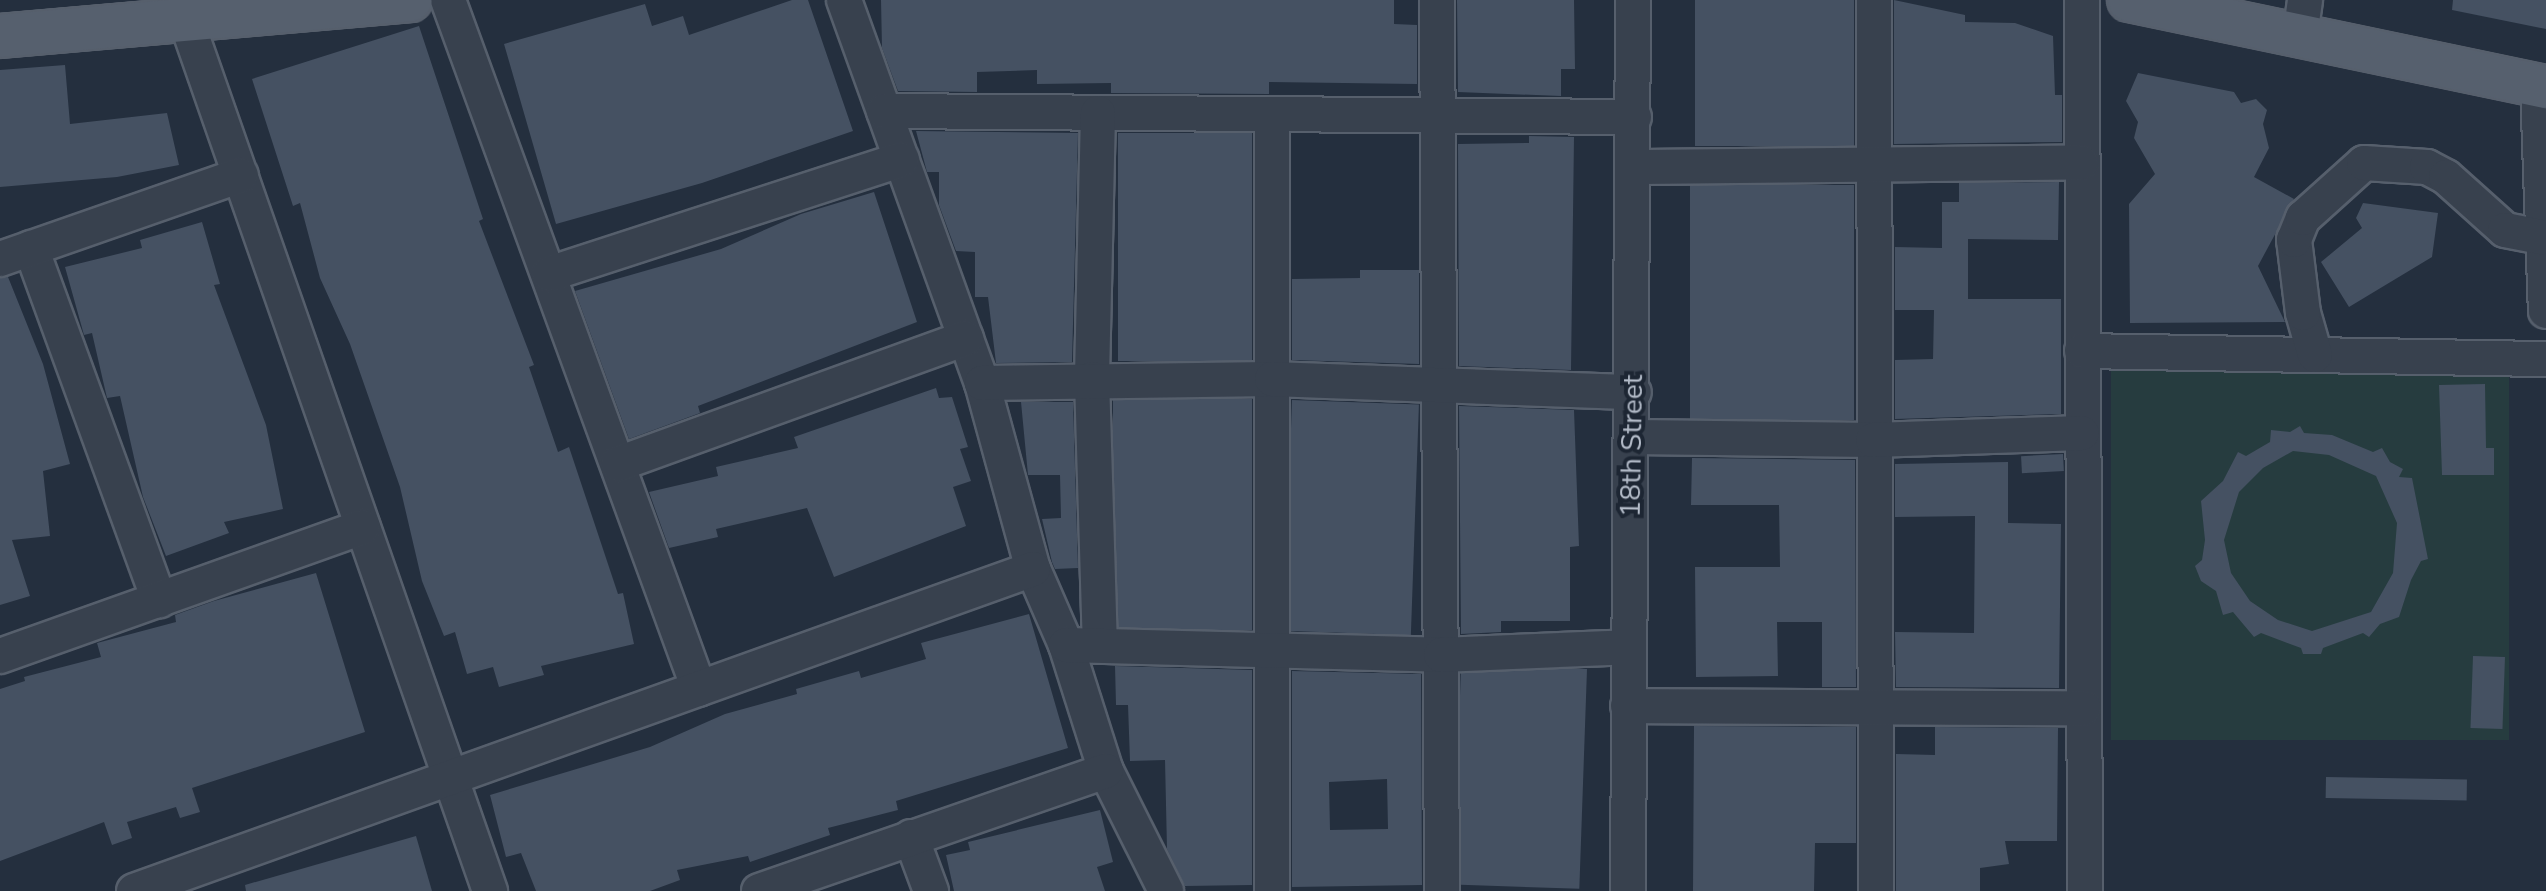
<!DOCTYPE html>
<style>
body{margin:0}
#map{position:relative;width:2546px;height:891px;overflow:hidden;background:#242f3e;font-family:"Nunito Sans",sans-serif}
div>[style]{position:absolute}
.green>*{inset:0;background:#263c3f;transform-origin:0 0}
.building>*{inset:0;background:#455162;transform-origin:0 0}
.roads{filter:drop-shadow(2px 0 #565f6c) drop-shadow(-2px 0 #565f6c) drop-shadow(0 2px #565f6c) drop-shadow(0 -2px #565f6c)}
.minor>*{height:34px;margin:-17px;padding:0 17px;transform-origin:17px;border-radius:17px;background:#38414e}
.major>*{height:42px;margin:-21px;padding:0 21px;transform-origin:21px;border-radius:21px;background:#56606e}
span{translate:-50% -50%;white-space:nowrap;text-align:center;line-height:1.15;-webkit-text-stroke:8px #1d2633;paint-order:stroke}
.street-label{font-size:28px;color:#b4bcc9}
</style>
<div id="map">
<div class="green">
<i style="left:2111px;top:370px;width:398px;height:370px"></i>
</div>
<div class="building">
<i style="clip-path:polygon(792px 0,808px 0,853px 131px,702px 183px,556px 224px,504px 44px,645px 4px,652px 26px,683px 16px,689px 35px)"></i>
<i style="clip-path:polygon(881px 0,1394px 0,1394px 24px,1417px 25px,1417px 84px,1269px 82px,1269px 94px,1111px 93px,1111px 83px,1037px 84px,1037px 70px,977px 72px,977px 92px,898px 91px,882px 48px)"></i>
<i style="clip-path:polygon(1457px 0,1574px 0,1575px 69px,1561px 69px,1561px 96px,1458px 92px)"></i>
<i style="left:1695px;top:0;width:159px;height:146px"></i>
<i style="clip-path:polygon(1894px 0,1965px 15px,1965px 22px,2015px 23px,2053px 36px,2055px 95px,2062px 95px,2062px 142px,1894px 144px)"></i>
<i style="clip-path:polygon(2453px 0,2546px 0,2546px 29px,2452px 10px)"></i>
<i style="clip-path:polygon(419px 26px,483px 219px,479px 221px,534px 365px,529px 367px,558px 452px,569px 447px,618px 594px,623px 593px,634px 644px,541px 666px,544px 675px,499px 687px,493px 667px,467px 674px,455px 632px,444px 636px,422px 581px,400px 487px,350px 344px,320px 278px,300px 203px,293px 206px,252px 79px)"></i>
<i style="clip-path:polygon(65px 65px,70px 124px,167px 113px,179px 165px,117px 177px,0 187px,0 70px)"></i>
<i style="clip-path:polygon(2138px 73px,2234px 92px,2241px 103px,2256px 99px,2267px 110px,2263px 124px,2269px 148px,2254px 177px,2294px 199px,2258px 266px,2285px 322px,2130px 323px,2129px 204px,2155px 174px,2134px 138px,2138px 122px,2126px 101px)"></i>
<i style="clip-path:polygon(916px 131px,1078px 133px,1072px 362px,996px 363px,988px 297px,975px 297px,975px 252px,956px 251px,939px 205px,939px 172px,927px 172px)"></i>
<i style="left:1118px;top:133px;width:134px;height:228px"></i>
<i style="clip-path:polygon(1529px 136px,1574px 137px,1571px 370px,1459px 366px,1458px 144px,1529px 143px)"></i>
<i style="clip-path:polygon(2059px 182px,2058px 240px,1968px 239px,1968px 299px,2061px 299px,2061px 414px,1895px 419px,1895px 360px,1933px 359px,1934px 310px,1895px 310px,1895px 247px,1942px 248px,1942px 202px,1959px 202px,1959px 183px)"></i>
<i style="left:1854px;top:185px;width:235px;height:164px;rotate:90deg"></i>
<i style="clip-path:polygon(874px 192px,917px 322px,698px 406px,700px 413px,629px 439px,575px 291px,721px 249px,801px 214px)"></i>
<i style="clip-path:polygon(2363px 203px,2438px 213px,2432px 257px,2349px 307px,2321px 262px,2362px 228px,2356px 218px)"></i>
<i style="clip-path:polygon(202px 222px,220px 284px,214px 285px,266px 425px,283px 509px,224px 522px,229px 533px,166px 556px,143px 497px,120px 396px,107px 398px,92px 333px,84px 335px,65px 267px,142px 248px,140px 240px)"></i>
<i style="clip-path:polygon(1360px 270px,1419px 270px,1419px 364px,1292px 360px,1292px 279px,1360px 278px)"></i>
<i style="clip-path:polygon(8px 277px,43px 364px,70px 464px,43px 471px,50px 536px,12px 540px,30px 596px,0 605px,0 278px)"></i>
<i style="clip-path:polygon(2485px 384px,2486px 448px,2494px 448px,2494px 475px,2442px 475px,2439px 385px)"></i>
<i style="clip-path:polygon(936px 388px,939px 398px,952px 397px,968px 447px,960px 449px,971px 481px,953px 487px,966px 526px,834px 577px,807px 508px,716px 529px,718px 537px,669px 548px,649px 492px,718px 476px,716px 467px,798px 448px,794px 437px)"></i>
<i style="left:1252px;top:399px;width:231px;height:139px;rotate:90deg"></i>
<i style="left:1292px;top:400px;width:127px;height:231px;rotate:2deg"></i>
<i style="clip-path:polygon(1021px 402px,1073px 402px,1078px 568px,1055px 569px,1052px 562px,1042px 519px,1061px 518px,1060px 475px,1028px 475px)"></i>
<i style="clip-path:polygon(1459px 406px,1574px 410px,1579px 546px,1570px 547px,1570px 621px,1501px 621px,1501px 632px,1461px 634px)"></i>
<i style="clip-path:polygon(evenodd,2300px 426px,2304px 433px,2332px 435px,2373px 452px,2382px 448px,2390px 462px,2403px 469px,2399px 477px,2412px 478px,2428px 559px,2421px 561px,2411px 580px,2399px 617px,2380px 624px,2369px 637px,2363px 633px,2323px 648px,2321px 654px,2303px 654px,2301px 648px,2261px 633px,2254px 637px,2233px 612px,2223px 615px,2216px 591px,2201px 581px,2195px 566px,2202px 560px,2205px 540px,2201px 501px,2223px 481px,2238px 452px,2246px 456px,2270px 442px,2271px 430px,2290px 432px,2300px 426px,2293px 451px,2329px 455px,2376px 476px,2397px 523px,2393px 573px,2371px 612px,2312px 631px,2278px 620px,2250px 601px,2231px 573px,2224px 540px,2239px 492px,2263px 468px,2293px 451px)"></i>
<i style="left:2063px;top:454px;width:17px;height:42px;rotate:87deg"></i>
<i style="clip-path:polygon(1692px 458px,1855px 460px,1856px 687px,1822px 687px,1822px 622px,1777px 622px,1778px 676px,1696px 677px,1695px 567px,1780px 567px,1779px 505px,1691px 505px)"></i>
<i style="clip-path:polygon(2008px 462px,2008px 523px,2061px 524px,2059px 688px,1896px 687px,1895px 632px,1974px 633px,1975px 516px,1895px 517px,1895px 464px)"></i>
<i style="clip-path:polygon(316px 573px,365px 732px,192px 788px,200px 812px,180px 818px,176px 807px,127px 822px,132px 838px,112px 845px,104px 822px,0 861px,0 689px,25px 681px,24px 677px,101px 657px,97px 643px,176px 622px,175px 615px,214px 601px)"></i>
<i style="clip-path:polygon(1029px 614px,1068px 748px,896px 801px,898px 810px,828px 828px,830px 835px,750px 862px,748px 856px,677px 870px,680px 880px,650px 891px,536px 891px,521px 853px,506px 857px,490px 795px,650px 747px,725px 714px,797px 694px,796px 689px,859px 671px,861px 678px,926px 659px,921px 643px)"></i>
<i style="left:2473px;top:656px;width:32px;height:72px;rotate:2deg"></i>
<i style="clip-path:polygon(1115px 666px,1252px 670px,1252px 885px,1185px 886px,1167px 849px,1165px 760px,1130px 761px,1128px 705px,1116px 705px)"></i>
<i style="left:1587px;top:669px;width:220px;height:126px;rotate:92deg"></i>
<i style="clip-path:polygon(evenodd,1292px 671px,1421px 674px,1422px 885px,1292px 887px,1292px 671px,1387px 779px,1388px 829px,1330px 830px,1329px 782px,1387px 779px)"></i>
<i style="clip-path:polygon(1694px 726px,1856px 727px,1856px 843px,1815px 843px,1814px 891px,1693px 891px)"></i>
<i style="clip-path:polygon(1935px 727px,2058px 728px,2057px 841px,2005px 841px,2009px 864px,1980px 868px,1980px 891px,1896px 891px,1896px 754px,1935px 755px)"></i>
<i style="left:2326px;top:777px;width:141px;height:21px;rotate:1deg"></i>
<i style="clip-path:polygon(1100px 810px,1113px 862px,1097px 867px,1105px 891px,954px 891px,946px 855px,970px 850px,968px 842px)"></i>
<i style="clip-path:polygon(416px 836px,432px 891px,246px 891px,245px 885px)"></i>
</div>
<div class="roads">
<div class="minor">
<i style="left:448px;top:0;width:733px;rotate:69.98deg"></i>
<i style="left:844px;top:0;width:407px;rotate:70.2deg"></i>
<i style="left:982px;top:383px;width:193px;rotate:74.7deg"></i>
<i style="left:1033px;top:569px;width:83px;rotate:66.5deg"></i>
<i style="left:1066px;top:645px;width:132px;rotate:72.4deg"></i>
<i style="left:1106px;top:771px;width:134px;rotate:63.4deg"></i>
<i style="left:1437px;top:0;width:891px;rotate:89.68deg"></i>
<i style="left:1874px;top:0;width:891px;rotate:89.87deg"></i>
<i style="left:2082px;top:0;width:891px;rotate:89.81deg"></i>
<i style="left:186px;top:20px;width:923px;rotate:70.76deg"></i>
<i style="left:2300px;top:36px;width:36px;rotate:-82deg"></i>
<i style="left:2538px;top:86px;width:225px;rotate:88deg"></i>
<i style="left:884px;top:111px;width:750px;rotate:0.46deg"></i>
<i style="left:1098px;top:113px;width:266px;rotate:91.3deg"></i>
<i style="left:1092px;top:379px;width:266px;rotate:88.3deg"></i>
<i style="left:1272px;top:115px;width:776px;rotate:90deg"></i>
<i style="left:1635px;top:167px;width:446px;rotate:-0.6deg"></i>
<i style="left:31px;top:248px;width:375px;rotate:70deg"></i>
<i style="left:0;top:259px;width:255px;rotate:-19.2deg"></i>
<i style="left:549px;top:274px;width:371px;rotate:-18deg"></i>
<i style="left:2082px;top:351px;width:464px;rotate:1deg"></i>
<i style="left:2315px;top:355px;width:44px;rotate:-105.9deg"></i>
<i style="left:2303px;top:313px;width:74px;rotate:-97deg"></i>
<i style="left:2294px;top:240px;width:24px;rotate:-68deg"></i>
<i style="left:2303px;top:218px;width:82px;rotate:-42deg"></i>
<i style="left:2364px;top:163px;width:63px;rotate:3.6deg"></i>
<i style="left:2427px;top:167px;width:21px;rotate:28deg"></i>
<i style="left:2446px;top:177px;width:79px;rotate:41.9deg"></i>
<i style="left:2505px;top:230px;width:38px;rotate:11deg"></i>
<i style="left:982px;top:383px;width:290px;rotate:-0.8deg"></i>
<i style="left:1272px;top:379px;width:362px;rotate:2.1deg"></i>
<i style="left:1634px;top:437px;width:239px;rotate:0.7deg"></i>
<i style="left:1873px;top:440px;width:209px;rotate:-1.9deg"></i>
<i style="left:618px;top:464px;width:370px;rotate:-19.9deg"></i>
<i style="left:1066px;top:645px;width:375px;rotate:1.5deg"></i>
<i style="left:1441px;top:655px;width:187px;rotate:-2.4deg"></i>
<i style="left:0;top:656px;width:385px;rotate:-19.6deg"></i>
<i style="left:1628px;top:706px;width:456px;rotate:0.3deg"></i>
<i style="left:911px;top:837px;width:58px;rotate:69.7deg"></i>
<i style="left:134px;top:891px;width:955px;rotate:-19.71deg"></i>
<i style="left:759px;top:891px;width:367px;rotate:-19.1deg"></i>
<i style="left:1628px;top:891px;width:891px;rotate:-89.68deg"></i>
</div>
<div class="major">
<i style="left:2129px;top:0;width:426px;rotate:11.8deg"></i>
<i style="left:0;top:36px;width:412px;rotate:-5deg"></i>
</div>
</div>
<div class="street-label">
<span style="left:1632px;top:446px;rotate:-89deg">18th Street</span>
</div>
</div>
